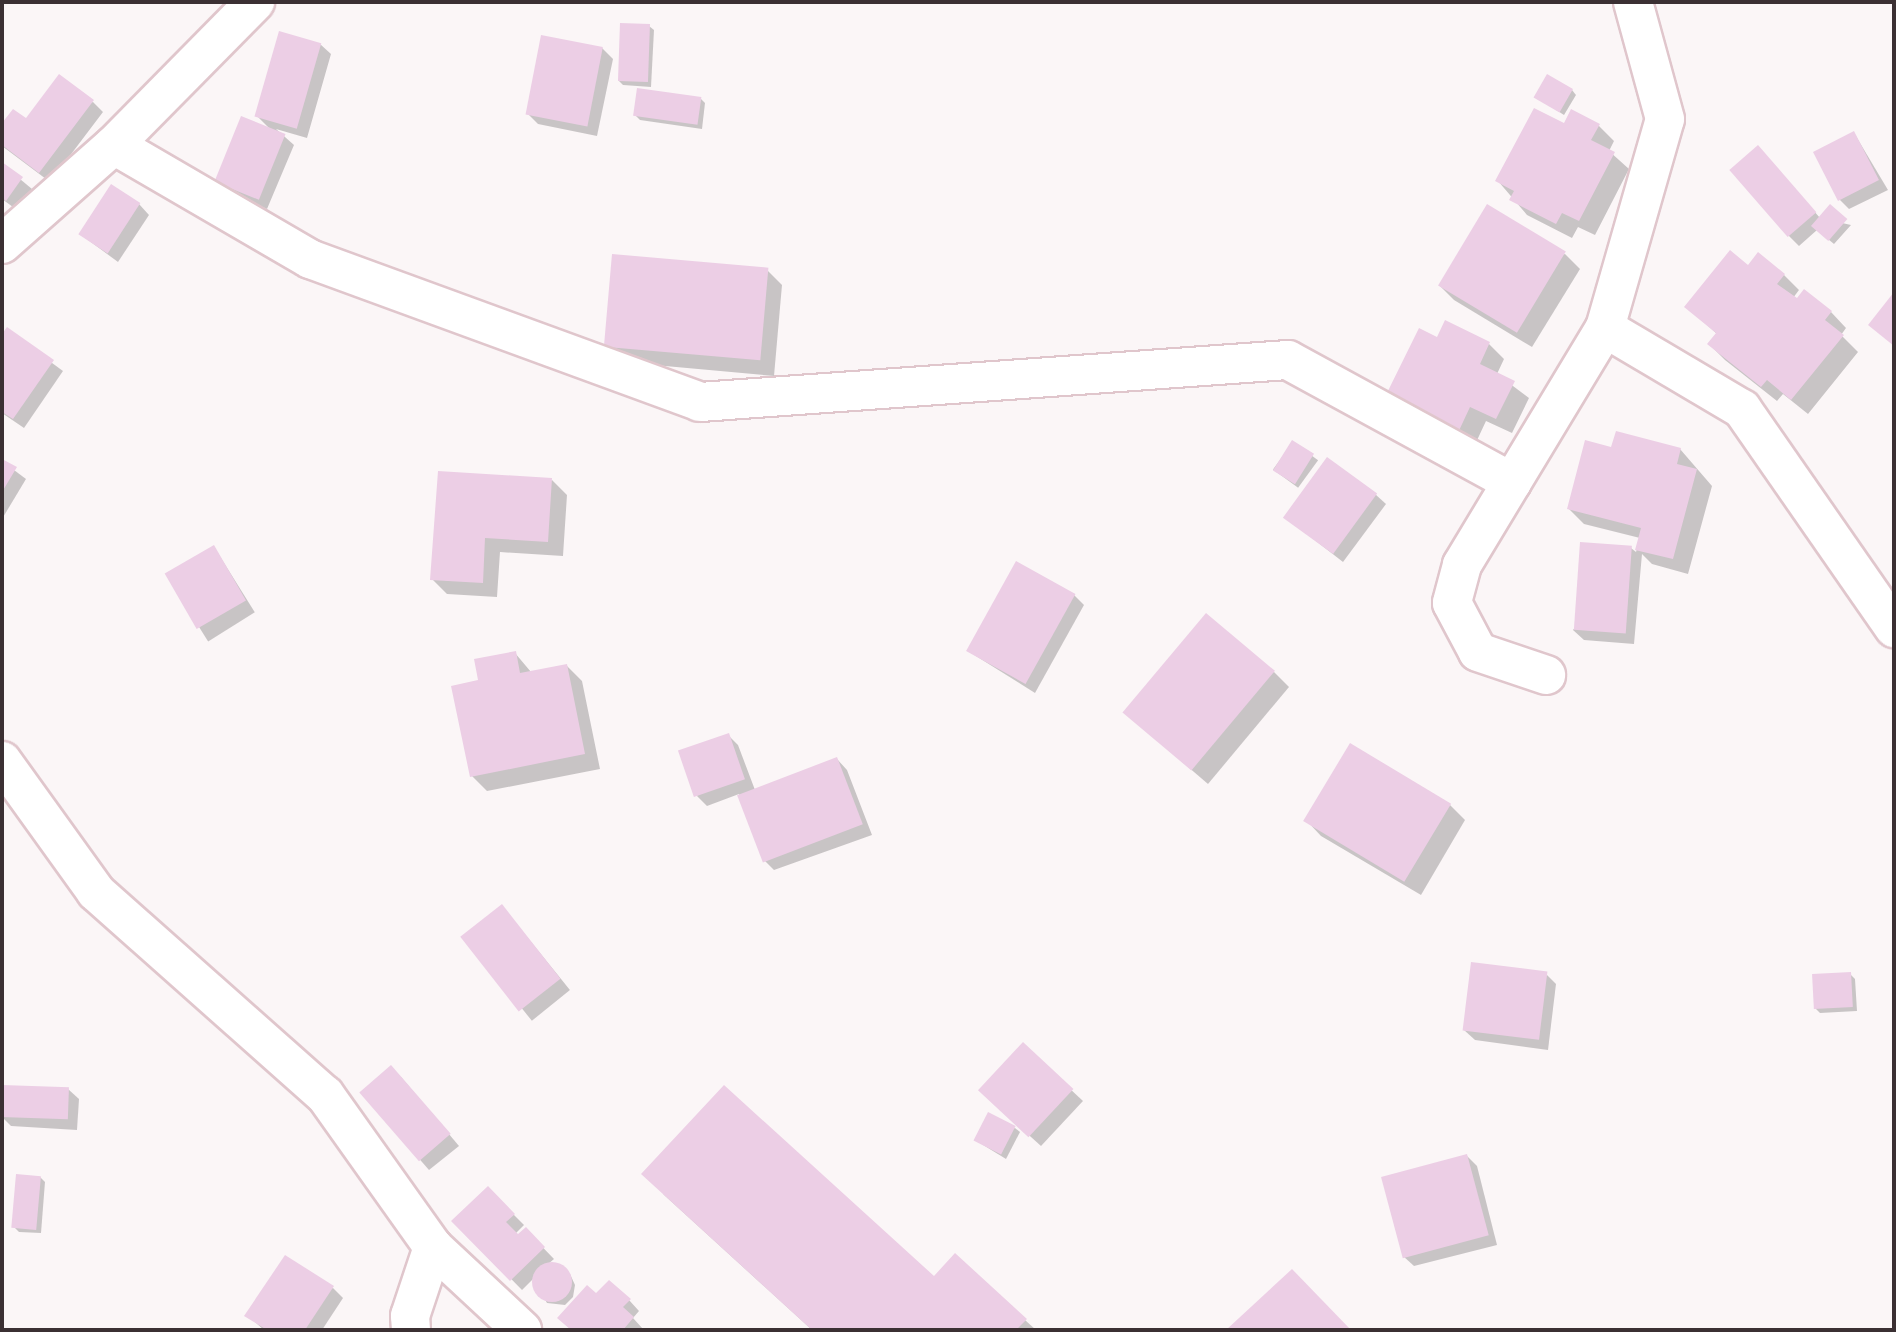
<!DOCTYPE html>
<style>
body{margin:0}
#map{position:relative;width:1896px;height:1332px;overflow:hidden;background:#fbf6f7;font-family:"Noto Sans",sans-serif}
div>[style]{position:absolute}
.shadow>*{inset:0;background:#0003;transform-origin:0 0}
.building>*{inset:0;background:#eccee5;transform-origin:0 0}
.round{border-radius:50%}
.roads{filter:drop-shadow(2px 0 #e0c6cc) drop-shadow(-2px 0 #e0c6cc) drop-shadow(0 2px #e0c6cc) drop-shadow(0 -2px #e0c6cc)}
.minor>*{height:38px;margin:-19px;padding:0 19px;transform-origin:19px;border-radius:19px;background:#fff}
span{translate:-50% -50%;white-space:nowrap;text-align:center;line-height:1.15;-webkit-text-stroke:6px #fff;paint-order:stroke}
.frame{position:absolute;inset:0;border:4px solid #3b3033;pointer-events:none}
</style>
<div id="map">
<div class="shadow">
<i style="clip-path:polygon(649px 26px,654px 30px,651px 87px,623px 85px,619px 81px)"></i>
<i style="clip-path:polygon(320px 44px,331px 54px,307px 138px,276px 129px,294px 145px,267px 209px,226px 192px,216px 182px,270px 129px,257px 116px)"></i>
<i style="clip-path:polygon(602px 48px,613px 59px,597px 136px,538px 124px,528px 114px)"></i>
<i style="clip-path:polygon(1572px 90px,1576px 95px,1564px 115px,1536px 97px)"></i>
<i style="clip-path:polygon(700px 98px,705px 103px,702px 129px,640px 120px,635px 115px)"></i>
<i style="clip-path:polygon(93px 102px,103px 112px,50px 182px,2px 146px,2px 126px,14px 111px,26px 120px)"></i>
<i style="clip-path:polygon(1572px 112px,1599px 126px,1614px 141px,1609px 151px,1629px 169px,1595px 235px,1578px 227px,1572px 238px,1527px 215px,1498px 181px,1564px 125px)"></i>
<i style="clip-path:polygon(1854px 133px,1888px 190px,1849px 209px,1839px 199px)"></i>
<i style="clip-path:polygon(1768px 158px,1820px 218px,1851px 225px,1834px 244px,1817px 230px,1799px 246px,1789px 236px)"></i>
<i style="clip-path:polygon(2px 164px,32px 189px,17px 210px,2px 199px)"></i>
<i style="clip-path:polygon(139px 204px,149px 215px,118px 262px,80px 234px)"></i>
<i style="clip-path:polygon(1565px 254px,1580px 269px,1532px 347px,1454px 300px,1439px 285px)"></i>
<i style="clip-path:polygon(1749px 267px,1784px 275px,1799px 290px,1793px 298px,1797px 301px,1804px 291px,1831px 312px,1846px 328px,1841px 335px,1858px 352px,1808px 414px,1783px 394px,1777px 401px,1725px 360px,1709px 344px,1717px 334px,1687px 307px)"></i>
<i style="clip-path:polygon(767px 270px,782px 285px,774px 376px,621px 362px,606px 346px)"></i>
<i style="clip-path:polygon(7px 330px,63px 371px,24px 428px,2px 413px,2px 337px)"></i>
<i style="clip-path:polygon(1438px 339px,1489px 344px,1504px 359px,1497px 374px,1529px 398px,1512px 433px,1486px 421px,1472px 451px,1401px 416px)"></i>
<i style="left:1293px;top:442px;width:31px;height:34px;rotate:36deg"></i>
<i style="clip-path:polygon(1613px 449px,1680px 449px,1712px 486px,1688px 574px,1652px 564px,1642px 554px,1634px 644px,1584px 640px,1573px 630px,1631px 548px,1636px 552px,1640px 538px,1584px 524px,1569px 509px)"></i>
<i style="clip-path:polygon(2px 461px,26px 479px,2px 519px)"></i>
<i style="clip-path:polygon(552px 480px,567px 495px,563px 556px,500px 552px,497px 597px,447px 594px,432px 579px)"></i>
<i style="clip-path:polygon(1375px 494px,1386px 504px,1343px 562px,1285px 517px)"></i>
<i style="left:214px;top:547px;width:77px;height:55px;rotate:58deg"></i>
<i style="clip-path:polygon(1074px 595px,1084px 605px,1035px 693px,968px 651px)"></i>
<i style="clip-path:polygon(515px 653px,531px 672px,567px 666px,582px 681px,600px 769px,487px 791px,472px 776px,480px 682px)"></i>
<i style="clip-path:polygon(1274px 672px,1289px 687px,1208px 784px,1124px 712px)"></i>
<i style="clip-path:polygon(728px 735px,738px 745px,755px 790px,837px 759px,847px 770px,872px 835px,774px 870px,764px 860px,739px 794px,707px 806px,697px 796px)"></i>
<i style="clip-path:polygon(1450px 805px,1465px 820px,1421px 895px,1321px 836px,1306px 820px)"></i>
<i style="left:502px;top:906px;width:108px;height:49px;rotate:51deg"></i>
<i style="clip-path:polygon(1546px 974px,1556px 984px,1548px 1050px,1475px 1040px,1464px 1030px)"></i>
<i style="clip-path:polygon(1850px 974px,1855px 979px,1857px 1011px,1820px 1013px,1815px 1008px)"></i>
<i style="clip-path:polygon(1023px 1045px,1083px 1101px,1041px 1146px,991px 1101px)"></i>
<i style="clip-path:polygon(401px 1077px,459px 1146px,429px 1170px,361px 1092px)"></i>
<i style="clip-path:polygon(2px 1086px,68px 1089px,79px 1099px,77px 1130px,11px 1126px,2px 1117px)"></i>
<i style="clip-path:polygon(1015px 1128px,1020px 1132px,1006px 1159px,975px 1140px)"></i>
<i style="clip-path:polygon(1467px 1156px,1477px 1166px,1497px 1245px,1414px 1266px,1403px 1256px)"></i>
<i style="clip-path:polygon(40px 1177px,45px 1182px,41px 1233px,19px 1232px,14px 1227px)"></i>
<i style="clip-path:polygon(488px 1189px,524px 1225px,515px 1234px,518px 1237px,526px 1230px,554px 1259px,547px 1265px,570px 1274px,575px 1285px,573px 1297px,565px 1305px,547px 1303px,533px 1279px,522px 1290px,454px 1221px)"></i>
<i style="clip-path:polygon(663px 1194px,934px 1278px,1025px 1320px,1036px 1330px,812px 1330px)"></i>
<i style="clip-path:polygon(1292px 1271px,1349px 1330px,1229px 1330px)"></i>
<i style="clip-path:polygon(333px 1288px,343px 1298px,322px 1330px,264px 1330px,247px 1315px)"></i>
<i style="clip-path:polygon(596px 1295px,629px 1300px,639px 1311px,633px 1318px,643px 1329px,572px 1330px,560px 1318px)"></i>
</div>
<div class="building">
<i style="left:620px;top:23px;width:30px;height:58px;rotate:2deg"></i>
<i style="left:279px;top:31px;width:44px;height:89px;rotate:16deg"></i>
<i style="left:541px;top:35px;width:63px;height:81px;rotate:11deg"></i>
<i style="clip-path:polygon(59px 74px,94px 100px,39px 173px,2px 145px,2px 123px,13px 109px,26px 118px)"></i>
<i style="left:1547px;top:74px;width:30px;height:27px;rotate:30deg"></i>
<i style="left:637px;top:88px;width:65px;height:28px;rotate:8deg"></i>
<i style="clip-path:polygon(1534px 108px,1564px 123px,1571px 109px,1600px 124px,1591px 140px,1615px 152px,1579px 221px,1562px 213px,1556px 224px,1509px 200px,1514px 191px,1495px 181px)"></i>
<i style="left:241px;top:116px;width:48px;height:71px;rotate:22deg"></i>
<i style="left:1854px;top:131px;width:55px;height:46px;rotate:63deg"></i>
<i style="left:1758px;top:145px;width:89px;height:38px;rotate:49deg"></i>
<i style="clip-path:polygon(2px 162px,23px 177px,6px 201px,2px 198px)"></i>
<i style="left:111px;top:184px;width:35px;height:60px;rotate:33deg"></i>
<i style="left:1487px;top:204px;width:92px;height:95px;rotate:31deg"></i>
<i style="left:1830px;top:204px;width:23px;height:29px;rotate:41deg"></i>
<i style="clip-path:polygon(1730px 250px,1748px 265px,1758px 252px,1785px 274px,1777px 284px,1797px 298px,1804px 289px,1832px 311px,1825px 320px,1844px 335px,1791px 400px,1767px 380px,1761px 387px,1707px 344px,1716px 333px,1684px 307px)"></i>
<i style="left:612px;top:254px;width:157px;height:93px;rotate:5deg"></i>
<i style="clip-path:polygon(1894px 292px,1894px 346px,1868px 325px)"></i>
<i style="clip-path:polygon(1445px 320px,1490px 342px,1480px 364px,1515px 381px,1496px 419px,1470px 407px,1456px 437px,1383px 401px,1419px 328px,1437px 337px)"></i>
<i style="clip-path:polygon(7px 327px,54px 360px,13px 419px,2px 412px,2px 334px)"></i>
<i style="clip-path:polygon(1616px 431px,1681px 448px,1677px 464px,1697px 469px,1673px 559px,1635px 550px,1641px 528px,1567px 509px,1585px 440px,1611px 447px)"></i>
<i style="left:1292px;top:440px;width:26px;height:36px;rotate:32deg"></i>
<i style="left:1327px;top:457px;width:62px;height:75px;rotate:36deg"></i>
<i style="clip-path:polygon(2px 459px,17px 467px,2px 492px)"></i>
<i style="clip-path:polygon(438px 471px,552px 478px,548px 542px,485px 538px,483px 583px,430px 580px)"></i>
<i style="left:1580px;top:542px;width:52px;height:88px;rotate:4deg"></i>
<i style="left:214px;top:545px;width:64px;height:57px;rotate:60deg"></i>
<i style="left:1016px;top:561px;width:68px;height:103px;rotate:29deg"></i>
<i style="left:1206px;top:613px;width:90px;height:130px;rotate:40deg"></i>
<i style="clip-path:polygon(516px 651px,520px 673px,567px 664px,585px 754px,470px 777px,451px 686px,478px 680px,474px 659px)"></i>
<i style="left:729px;top:733px;width:49px;height:54px;rotate:71deg"></i>
<i style="left:1350px;top:743px;width:118px;height:91px;rotate:31deg"></i>
<i style="left:837px;top:757px;width:72px;height:107px;rotate:69deg"></i>
<i style="left:502px;top:904px;width:95px;height:53px;rotate:52deg"></i>
<i style="left:1471px;top:962px;width:77px;height:69px;rotate:7deg"></i>
<i style="left:1851px;top:972px;width:35px;height:39px;rotate:87deg"></i>
<i style="left:1023px;top:1042px;width:69px;height:66px;rotate:43deg"></i>
<i style="left:391px;top:1065px;width:91px;height:42px;rotate:49deg"></i>
<i style="left:2px;top:1085px;width:67px;height:32px;rotate:2deg"></i>
<i style="clip-path:polygon(724px 1085px,934px 1276px,955px 1253px,1027px 1319px,1016px 1330px,812px 1330px,641px 1174px)"></i>
<i style="left:988px;top:1112px;width:31px;height:32px;rotate:27deg"></i>
<i style="left:1467px;top:1154px;width:84px;height:89px;rotate:75deg"></i>
<i style="left:16px;top:1174px;width:25px;height:54px;rotate:5deg"></i>
<i style="clip-path:polygon(488px 1186px,515px 1214px,506px 1222px,518px 1234px,526px 1227px,545px 1247px,510px 1281px,451px 1221px)"></i>
<i style="clip-path:polygon(285px 1255px,334px 1286px,305px 1330px,267px 1330px,244px 1316px)"></i>
<i class="round" style="left:532px;top:1262px;width:40px;height:40px"></i>
<i style="clip-path:polygon(1292px 1269px,1351px 1330px,1226px 1330px)"></i>
<i style="clip-path:polygon(609px 1280px,631px 1299px,623px 1307px,634px 1317px,623px 1330px,571px 1330px,557px 1318px,587px 1285px,596px 1293px)"></i>
</div>
<div class="roads">
<div class="minor">
<i style="left:114px;top:145px;width:227px;rotate:30.2deg"></i>
<i style="left:310px;top:259px;width:415px;rotate:20.1deg"></i>
<i style="left:700px;top:402px;width:589px;rotate:-4.09deg"></i>
<i style="left:1288px;top:360px;width:255px;rotate:28.6deg"></i>
<i style="left:1512px;top:482px;width:180px;rotate:-58.9deg"></i>
<i style="left:1605px;top:328px;width:217px;rotate:-74deg"></i>
<i style="left:1665px;top:119px;width:121px;rotate:-105.3deg"></i>
<i style="left:2px;top:244px;width:149px;rotate:-41.5deg"></i>
<i style="left:114px;top:145px;width:201px;rotate:-45.4deg"></i>
<i style="left:1605px;top:328px;width:159px;rotate:30.6deg"></i>
<i style="left:1742px;top:409px;width:267px;rotate:55.2deg"></i>
<i style="left:1512px;top:482px;width:97px;rotate:121.1deg"></i>
<i style="left:1462px;top:565px;width:39px;rotate:105deg"></i>
<i style="left:1452px;top:603px;width:55px;rotate:62deg"></i>
<i style="left:1478px;top:652px;width:72px;rotate:18.7deg"></i>
<i style="left:2px;top:761px;width:161px;rotate:54.3deg"></i>
<i style="left:96px;top:892px;width:306px;rotate:41.6deg"></i>
<i style="left:325px;top:1095px;width:186px;rotate:54.6deg"></i>
<i style="left:433px;top:1247px;width:122px;rotate:43deg"></i>
<i style="left:411px;top:1330px;width:14px;rotate:-94deg"></i>
<i style="left:410px;top:1316px;width:73px;rotate:-71.6deg"></i>
</div>
</div>
<div class="frame"></div>
</div>
